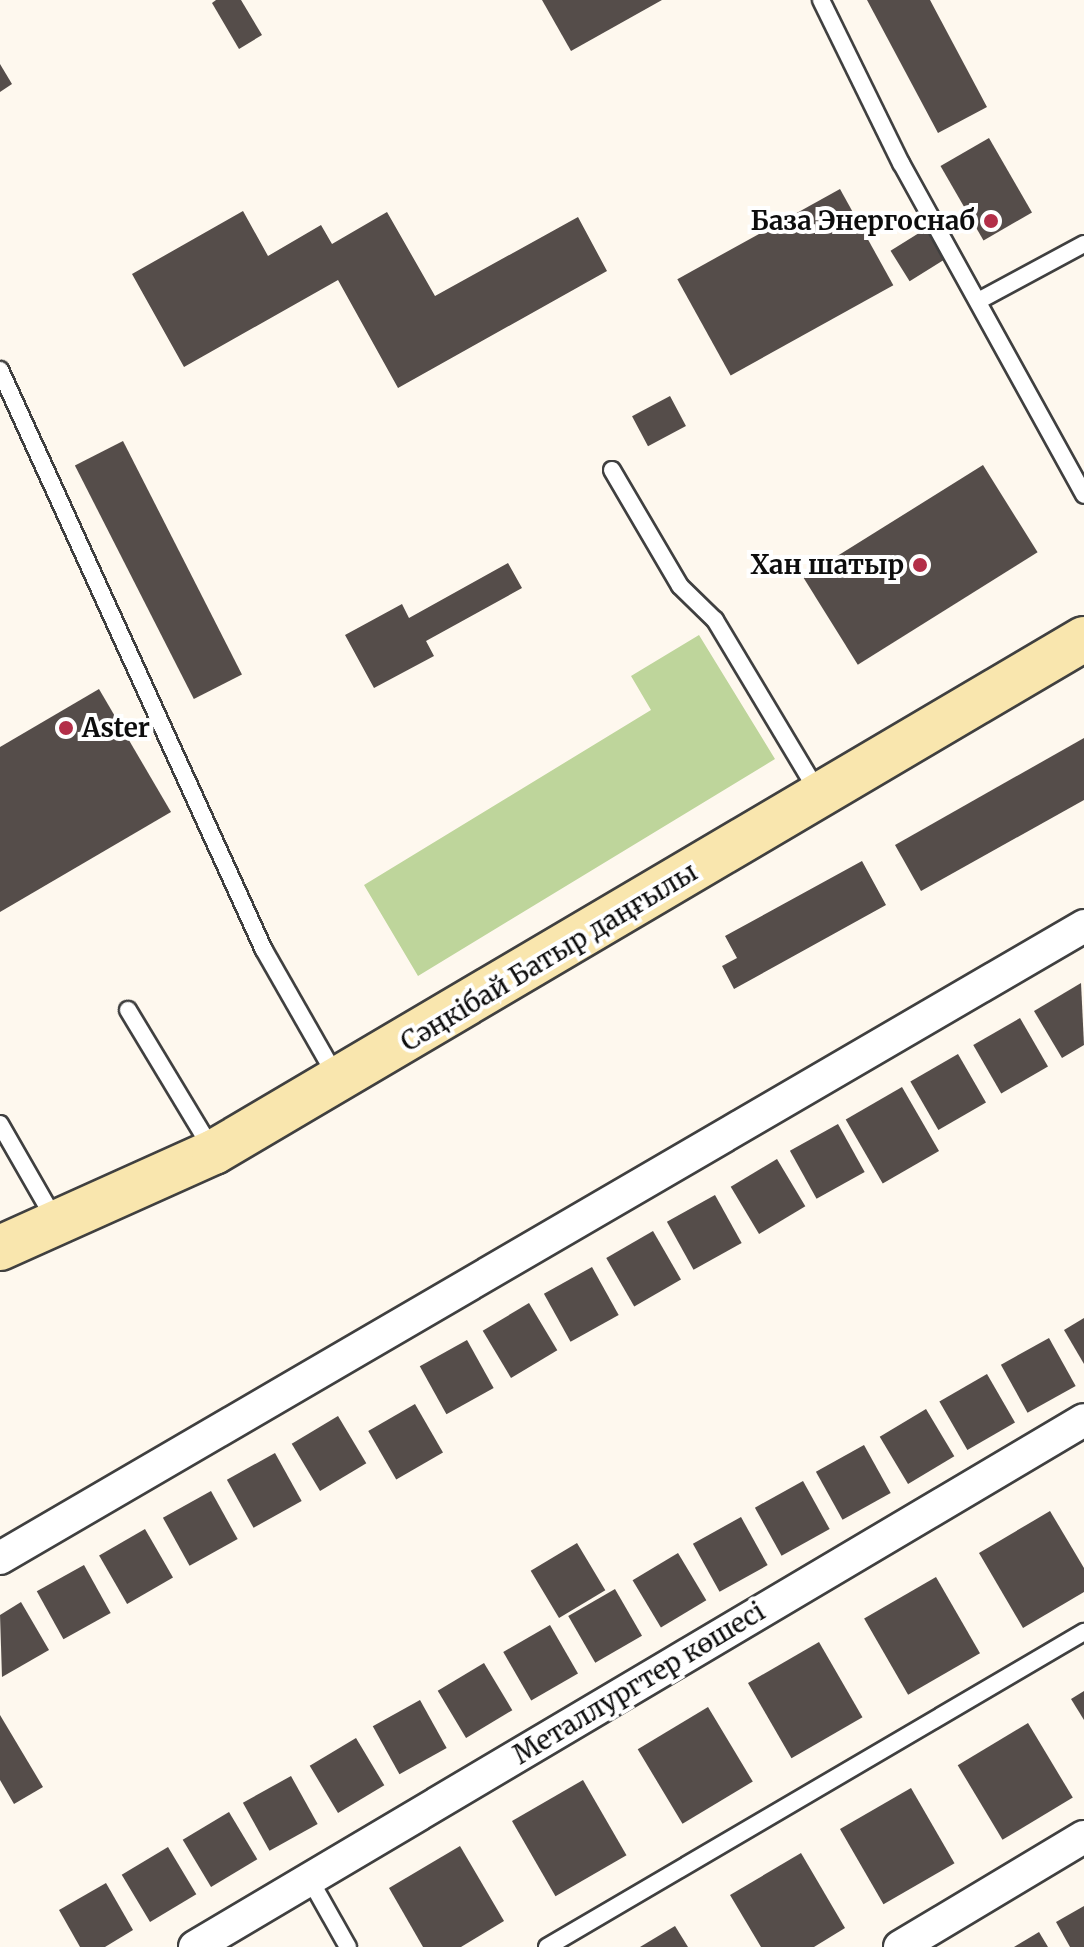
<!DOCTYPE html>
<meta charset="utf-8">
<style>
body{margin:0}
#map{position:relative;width:1084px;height:1947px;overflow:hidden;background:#fef8ee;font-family:Merriweather,serif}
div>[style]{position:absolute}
.forest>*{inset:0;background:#bed59b}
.building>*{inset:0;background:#554d4a;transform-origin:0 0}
.roads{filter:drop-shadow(2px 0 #404040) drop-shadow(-2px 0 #404040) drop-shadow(0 2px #404040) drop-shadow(0 -2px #404040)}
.lane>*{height:16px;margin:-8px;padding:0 8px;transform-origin:8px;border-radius:8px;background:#fff}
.street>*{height:32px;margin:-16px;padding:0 16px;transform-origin:16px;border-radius:16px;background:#fff}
.secondary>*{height:44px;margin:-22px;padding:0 22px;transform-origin:22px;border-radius:22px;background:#f9e6ae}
.dots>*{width:22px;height:22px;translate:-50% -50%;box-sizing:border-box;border:4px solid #fff;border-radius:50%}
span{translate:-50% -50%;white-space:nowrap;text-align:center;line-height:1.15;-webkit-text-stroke:8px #fff;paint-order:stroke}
.poi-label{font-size:26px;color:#0d0d0d;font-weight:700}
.right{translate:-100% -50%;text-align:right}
.left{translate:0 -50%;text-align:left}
.street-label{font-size:26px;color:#0d0d0d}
</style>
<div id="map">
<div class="forest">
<i style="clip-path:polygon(699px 635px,775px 759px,418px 976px,364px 885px,651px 710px,631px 676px)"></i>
</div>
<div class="building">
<i style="clip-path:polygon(216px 0,241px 0,262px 35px,239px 49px,212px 3px)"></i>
<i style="clip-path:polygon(542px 0,662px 0,571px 51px)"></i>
<i style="clip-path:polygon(867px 0,930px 0,987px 107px,938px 133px)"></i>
<i style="clip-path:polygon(0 64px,12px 84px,0 92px)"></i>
<i style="left:989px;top:138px;width:86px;height:56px;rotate:60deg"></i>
<i style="left:840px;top:189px;width:110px;height:186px;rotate:61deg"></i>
<i style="clip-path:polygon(243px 211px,268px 256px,321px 225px,332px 244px,387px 212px,435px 296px,578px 217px,607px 271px,398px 388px,338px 280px,184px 367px,132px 274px)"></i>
<i style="left:927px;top:228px;width:36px;height:43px;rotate:58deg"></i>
<i style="left:670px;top:396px;width:34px;height:43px;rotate:62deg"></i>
<i style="left:123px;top:441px;width:262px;height:54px;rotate:63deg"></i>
<i style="left:983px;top:465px;width:103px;height:212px;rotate:58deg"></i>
<i style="clip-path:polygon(508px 563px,522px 588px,426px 641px,434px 656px,374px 688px,345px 635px,402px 604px,409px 618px)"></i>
<i style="clip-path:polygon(99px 689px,171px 812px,0 912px,0 747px)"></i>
<i style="clip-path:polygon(1084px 738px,1084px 800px,921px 891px,895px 845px)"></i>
<i style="clip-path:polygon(862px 861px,886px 905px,734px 989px,722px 966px,737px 958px,725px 936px)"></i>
<i style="clip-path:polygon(1081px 983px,1084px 1045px,1062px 1058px,1034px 1011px)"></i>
<i style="left:1020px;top:1018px;width:56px;height:54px;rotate:60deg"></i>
<i style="left:958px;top:1054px;width:56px;height:55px;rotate:60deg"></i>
<i style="left:902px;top:1087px;width:74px;height:65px;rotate:60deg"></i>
<i style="left:838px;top:1124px;width:55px;height:55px;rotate:61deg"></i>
<i style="left:777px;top:1159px;width:55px;height:54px;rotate:59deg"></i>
<i style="left:715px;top:1195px;width:55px;height:55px;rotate:61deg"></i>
<i style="left:653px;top:1231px;width:56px;height:54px;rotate:60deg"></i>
<i style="left:592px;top:1267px;width:55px;height:55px;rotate:61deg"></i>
<i style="left:529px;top:1303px;width:55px;height:54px;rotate:59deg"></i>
<i style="clip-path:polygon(1084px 1318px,1084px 1364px,1064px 1330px)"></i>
<i style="left:1049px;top:1338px;width:55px;height:55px;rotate:61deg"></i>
<i style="left:467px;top:1340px;width:55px;height:54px;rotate:61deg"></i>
<i style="left:987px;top:1374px;width:56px;height:55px;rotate:60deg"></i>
<i style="left:415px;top:1404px;width:56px;height:54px;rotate:60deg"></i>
<i style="left:926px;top:1409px;width:55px;height:54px;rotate:59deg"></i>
<i style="left:338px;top:1416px;width:55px;height:54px;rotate:59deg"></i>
<i style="left:864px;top:1445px;width:55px;height:55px;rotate:61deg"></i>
<i style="left:275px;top:1453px;width:55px;height:55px;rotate:61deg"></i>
<i style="left:803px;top:1481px;width:55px;height:55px;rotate:61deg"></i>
<i style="left:211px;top:1491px;width:55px;height:55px;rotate:61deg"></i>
<i style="clip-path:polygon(1050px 1511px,1084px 1568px,1084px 1592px,1023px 1628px,979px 1553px)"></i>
<i style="left:741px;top:1517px;width:55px;height:55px;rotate:61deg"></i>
<i style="left:145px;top:1529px;width:56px;height:53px;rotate:60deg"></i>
<i style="left:577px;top:1543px;width:55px;height:54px;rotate:59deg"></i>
<i style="left:678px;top:1553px;width:55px;height:53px;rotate:59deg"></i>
<i style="left:84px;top:1565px;width:55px;height:54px;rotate:61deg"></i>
<i style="left:936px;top:1577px;width:88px;height:83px;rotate:60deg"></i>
<i style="left:615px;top:1589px;width:54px;height:54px;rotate:60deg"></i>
<i style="clip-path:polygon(21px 1602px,49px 1650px,2px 1677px,0 1615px)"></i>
<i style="left:550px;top:1625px;width:56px;height:54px;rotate:60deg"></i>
<i style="left:819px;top:1642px;width:87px;height:82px;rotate:60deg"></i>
<i style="left:484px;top:1663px;width:55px;height:54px;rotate:59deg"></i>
<i style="clip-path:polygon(1084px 1691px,1084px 1720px,1071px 1699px)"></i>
<i style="left:420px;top:1700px;width:55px;height:54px;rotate:61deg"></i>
<i style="left:708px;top:1707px;width:87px;height:82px;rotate:59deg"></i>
<i style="clip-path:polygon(0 1715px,43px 1787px,14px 1804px,0 1780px)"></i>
<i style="left:1028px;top:1723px;width:87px;height:82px;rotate:59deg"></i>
<i style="left:356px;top:1738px;width:55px;height:54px;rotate:59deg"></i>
<i style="left:291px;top:1776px;width:55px;height:55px;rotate:61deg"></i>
<i style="left:583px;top:1780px;width:87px;height:82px;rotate:60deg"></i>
<i style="left:911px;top:1788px;width:87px;height:82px;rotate:60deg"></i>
<i style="left:229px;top:1812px;width:55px;height:54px;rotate:59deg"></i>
<i style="clip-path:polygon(460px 1846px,504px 1921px,461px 1947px,423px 1947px,389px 1888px)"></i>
<i style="left:168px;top:1847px;width:55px;height:54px;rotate:59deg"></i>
<i style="clip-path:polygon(801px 1853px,845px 1928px,814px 1947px,761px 1947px,730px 1895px)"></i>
<i style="clip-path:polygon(106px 1883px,133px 1930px,105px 1947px,80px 1947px,59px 1910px)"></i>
<i style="clip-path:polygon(1084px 1906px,1084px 1947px,1070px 1947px,1056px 1922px)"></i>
<i style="clip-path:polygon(675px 1926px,688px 1947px,640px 1947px)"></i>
<i style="clip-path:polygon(1039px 1932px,1048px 1947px,1014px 1947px)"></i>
</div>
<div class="roads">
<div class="lane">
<i style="left:821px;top:0;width:182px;rotate:63.9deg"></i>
<i style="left:901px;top:163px;width:379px;rotate:61.1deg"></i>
<i style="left:980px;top:300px;width:118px;rotate:-28.3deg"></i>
<i style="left:0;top:370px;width:637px;rotate:65.53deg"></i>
<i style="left:264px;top:950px;width:145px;rotate:60.3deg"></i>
<i style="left:612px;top:470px;width:134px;rotate:59.6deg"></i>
<i style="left:680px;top:586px;width:49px;rotate:44.2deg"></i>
<i style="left:715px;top:620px;width:203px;rotate:59.1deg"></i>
<i style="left:128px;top:1010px;width:162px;rotate:58.9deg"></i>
<i style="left:0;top:1124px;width:111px;rotate:60.2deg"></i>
<i style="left:309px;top:1878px;width:79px;rotate:60.5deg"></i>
<i style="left:547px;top:1947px;width:623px;rotate:-30.4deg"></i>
</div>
<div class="street">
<i style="left:0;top:1558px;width:1255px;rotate:-30.24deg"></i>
<i style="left:195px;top:1947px;width:1033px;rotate:-30.66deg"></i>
<i style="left:900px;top:1947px;width:214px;rotate:-30.9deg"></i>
</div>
<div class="secondary">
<i style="left:0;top:1248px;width:235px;rotate:-24.2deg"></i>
<i style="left:214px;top:1152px;width:1010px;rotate:-30.53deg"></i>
</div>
</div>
<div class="dots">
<i style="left:991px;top:221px;background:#b32f49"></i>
<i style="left:920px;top:565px;background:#b32f49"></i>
<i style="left:66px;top:728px;background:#b32f49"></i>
</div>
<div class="poi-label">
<span class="right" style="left:975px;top:221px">База Энергоснаб</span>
<span class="right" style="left:904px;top:565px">Хан шатыр</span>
<span class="left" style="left:82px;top:728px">Aster</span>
</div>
<div class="street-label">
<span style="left:549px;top:957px;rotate:-31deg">Сәңкібай Батыр даңғылы</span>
<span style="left:639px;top:1683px;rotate:-31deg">Металлургтер көшесі</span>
</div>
</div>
